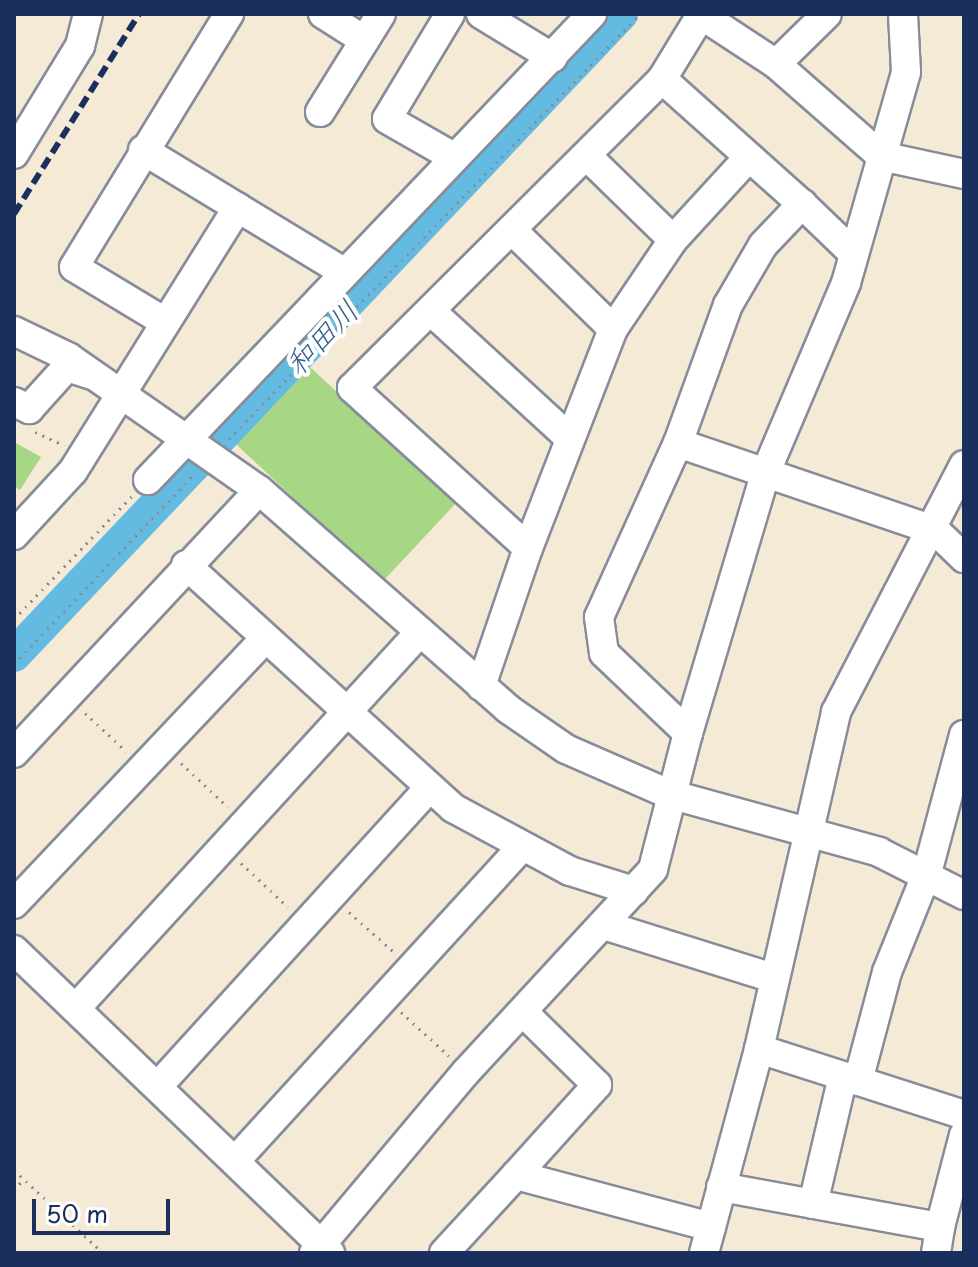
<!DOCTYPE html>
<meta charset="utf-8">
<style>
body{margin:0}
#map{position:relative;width:978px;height:1267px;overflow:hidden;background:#f5ead5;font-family:"Playpen Sans","Klee One",sans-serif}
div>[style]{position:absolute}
.green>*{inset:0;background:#a7d785;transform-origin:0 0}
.river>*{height:34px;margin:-17px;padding:0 17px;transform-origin:17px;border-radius:17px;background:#63bbe1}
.path>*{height:3px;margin-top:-1.5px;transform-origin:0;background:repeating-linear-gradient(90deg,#888c9a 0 2px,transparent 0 8px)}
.roads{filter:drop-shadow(2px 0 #888c9a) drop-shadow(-2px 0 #888c9a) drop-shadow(0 2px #888c9a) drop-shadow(0 -2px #888c9a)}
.minor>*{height:28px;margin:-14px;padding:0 14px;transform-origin:14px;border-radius:14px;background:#fff}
.rail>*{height:6px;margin-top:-3px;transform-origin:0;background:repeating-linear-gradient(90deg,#1b2f5e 0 12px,transparent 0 18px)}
span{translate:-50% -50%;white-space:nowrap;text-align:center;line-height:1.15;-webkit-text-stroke:8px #fff;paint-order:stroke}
.water-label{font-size:30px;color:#34608c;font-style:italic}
.frame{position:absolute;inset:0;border:16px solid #1b2f5e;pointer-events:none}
.scale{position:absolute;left:32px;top:1199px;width:138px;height:36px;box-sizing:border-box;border:4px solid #1b2f5e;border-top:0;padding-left:10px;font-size:24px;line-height:28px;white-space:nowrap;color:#1b2f5e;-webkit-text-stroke:6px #fff;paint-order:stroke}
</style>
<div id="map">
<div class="green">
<i style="left:309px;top:366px;width:201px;height:107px;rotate:43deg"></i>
<i style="clip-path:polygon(14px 442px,41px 457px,20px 490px,14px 486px)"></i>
</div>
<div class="river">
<i style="left:14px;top:655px;width:883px;rotate:-46.56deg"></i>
</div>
<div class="path">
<i style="left:35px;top:432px;width:32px;rotate:24deg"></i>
<i style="left:229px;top:439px;width:591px;rotate:-45.96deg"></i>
<i style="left:14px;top:619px;width:172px;rotate:-46.2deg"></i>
<i style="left:14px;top:664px;width:263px;rotate:-46.5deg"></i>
<i style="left:85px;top:713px;width:56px;rotate:42.8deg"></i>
<i style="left:181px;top:763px;width:64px;rotate:43.1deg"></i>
<i style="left:241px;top:863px;width:64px;rotate:43.1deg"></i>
<i style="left:349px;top:912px;width:60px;rotate:41.6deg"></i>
<i style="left:401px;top:1012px;width:65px;rotate:42.5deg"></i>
<i style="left:14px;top:1170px;width:122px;rotate:43deg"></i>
<i style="left:14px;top:1190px;width:15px;rotate:-48deg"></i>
</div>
<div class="roads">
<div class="minor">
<i style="left:323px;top:14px;width:49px;rotate:32.4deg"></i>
<i style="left:450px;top:14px;width:122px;rotate:121deg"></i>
<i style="left:387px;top:119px;width:78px;rotate:29.8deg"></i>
<i style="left:481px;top:14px;width:84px;rotate:31.4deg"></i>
<i style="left:700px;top:14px;width:91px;rotate:33.3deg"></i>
<i style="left:776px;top:64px;width:140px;rotate:41.2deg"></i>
<i style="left:881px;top:156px;width:85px;rotate:12.2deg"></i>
<i style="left:776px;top:64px;width:71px;rotate:-44.4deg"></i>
<i style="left:662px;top:79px;width:75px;rotate:-58.6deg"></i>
<i style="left:320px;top:112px;width:115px;rotate:-58.1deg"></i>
<i style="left:143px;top:150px;width:235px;rotate:31.3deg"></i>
<i style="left:14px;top:154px;width:127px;rotate:-58.6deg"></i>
<i style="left:80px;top:46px;width:33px;rotate:-76deg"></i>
<i style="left:587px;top:156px;width:120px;rotate:44.3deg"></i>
<i style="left:749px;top:157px;width:113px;rotate:132.5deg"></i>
<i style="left:673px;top:240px;width:107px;rotate:124deg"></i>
<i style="left:613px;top:329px;width:235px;rotate:111.2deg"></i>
<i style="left:528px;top:548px;width:238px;rotate:-137.7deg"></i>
<i style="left:352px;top:388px;width:438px;rotate:-44.9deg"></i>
<i style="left:662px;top:79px;width:188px;rotate:41.8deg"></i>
<i style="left:513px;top:231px;width:140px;rotate:44.4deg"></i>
<i style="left:433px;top:313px;width:182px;rotate:42.5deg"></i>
<i style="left:165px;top:322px;width:106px;rotate:-148.9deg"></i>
<i style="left:74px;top:267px;width:297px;rotate:-58.5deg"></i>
<i style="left:14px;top:331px;width:60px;rotate:25.7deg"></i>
<i style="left:68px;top:357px;width:233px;rotate:34.9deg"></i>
<i style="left:259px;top:490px;width:332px;rotate:41.3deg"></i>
<i style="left:508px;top:709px;width:70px;rotate:34.6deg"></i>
<i style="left:566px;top:749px;width:112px;rotate:23.6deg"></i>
<i style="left:669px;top:794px;width:218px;rotate:15.4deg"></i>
<i style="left:879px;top:852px;width:95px;rotate:26.8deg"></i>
<i style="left:14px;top:402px;width:17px;rotate:25deg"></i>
<i style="left:29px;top:409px;width:57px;rotate:-47.9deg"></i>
<i style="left:67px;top:367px;width:26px;rotate:18deg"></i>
<i style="left:678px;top:443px;width:273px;rotate:18.8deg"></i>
<i style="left:936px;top:531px;width:39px;rotate:44deg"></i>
<i style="left:148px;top:480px;width:644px;rotate:-46.38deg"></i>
<i style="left:14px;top:535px;width:87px;rotate:-47.3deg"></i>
<i style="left:73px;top:471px;width:311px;rotate:-58deg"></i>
<i style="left:186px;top:565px;width:361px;rotate:42.3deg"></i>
<i style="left:453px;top:808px;width:133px;rotate:28.3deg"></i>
<i style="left:570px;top:871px;width:67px;rotate:17.4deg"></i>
<i style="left:481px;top:686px;width:146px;rotate:-71.2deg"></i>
<i style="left:688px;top:733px;width:270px;rotate:-73.4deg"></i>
<i style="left:765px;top:474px;width:207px;rotate:-67deg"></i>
<i style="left:846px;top:283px;width:219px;rotate:-74.1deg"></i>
<i style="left:906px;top:72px;width:58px;rotate:-93deg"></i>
<i style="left:14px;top:753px;width:359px;rotate:-47deg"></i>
<i style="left:14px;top:904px;width:365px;rotate:-46.6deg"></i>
<i style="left:604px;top:925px;width:177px;rotate:17.4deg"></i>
<i style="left:14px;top:950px;width:438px;rotate:43.8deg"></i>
<i style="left:76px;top:1008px;width:510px;rotate:-47.54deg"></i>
<i style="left:523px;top:1012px;width:104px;rotate:44.6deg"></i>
<i style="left:597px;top:1085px;width:121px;rotate:132deg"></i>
<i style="left:516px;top:1175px;width:202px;rotate:14.9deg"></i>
<i style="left:759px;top:1049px;width:215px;rotate:17.8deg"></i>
<i style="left:858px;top:1081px;width:113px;rotate:-75.1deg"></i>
<i style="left:887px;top:972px;width:107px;rotate:-68deg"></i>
<i style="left:927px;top:873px;width:143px;rotate:-75deg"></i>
<i style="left:158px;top:1086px;width:401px;rotate:-47.7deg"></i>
<i style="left:236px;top:1160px;width:424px;rotate:-47.6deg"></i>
<i style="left:721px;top:1187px;width:223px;rotate:10.4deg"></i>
<i style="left:940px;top:1227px;width:95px;rotate:-75.4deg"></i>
<i style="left:813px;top:1204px;width:131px;rotate:-76.8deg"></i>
<i style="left:314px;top:1253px;width:236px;rotate:-50deg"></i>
<i style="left:466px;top:1072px;width:276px;rotate:-47.3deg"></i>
<i style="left:653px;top:869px;width:140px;rotate:-75.6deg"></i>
<i style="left:688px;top:733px;width:116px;rotate:-136.4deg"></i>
<i style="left:604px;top:653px;width:36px;rotate:-98deg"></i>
<i style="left:599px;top:617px;width:191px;rotate:-65.6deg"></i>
<i style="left:678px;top:443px;width:147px;rotate:-70.1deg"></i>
<i style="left:728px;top:305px;width:69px;rotate:-59.7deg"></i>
<i style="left:763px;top:245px;width:57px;rotate:-46.4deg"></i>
<i style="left:802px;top:204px;width:72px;rotate:43.9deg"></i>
<i style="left:444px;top:1253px;width:106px;rotate:-47.3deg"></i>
<i style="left:704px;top:1253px;width:211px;rotate:-74.9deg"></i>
<i style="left:759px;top:1049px;width:346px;rotate:-77.1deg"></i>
<i style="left:836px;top:712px;width:278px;rotate:-62.6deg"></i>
<i style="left:936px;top:1253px;width:26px;rotate:-81deg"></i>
</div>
</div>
<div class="rail">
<i style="left:14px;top:214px;width:236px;rotate:-58deg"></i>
</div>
<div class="water-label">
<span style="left:321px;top:337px;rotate:-46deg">和田川</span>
</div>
<div class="frame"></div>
<div class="scale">50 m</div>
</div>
